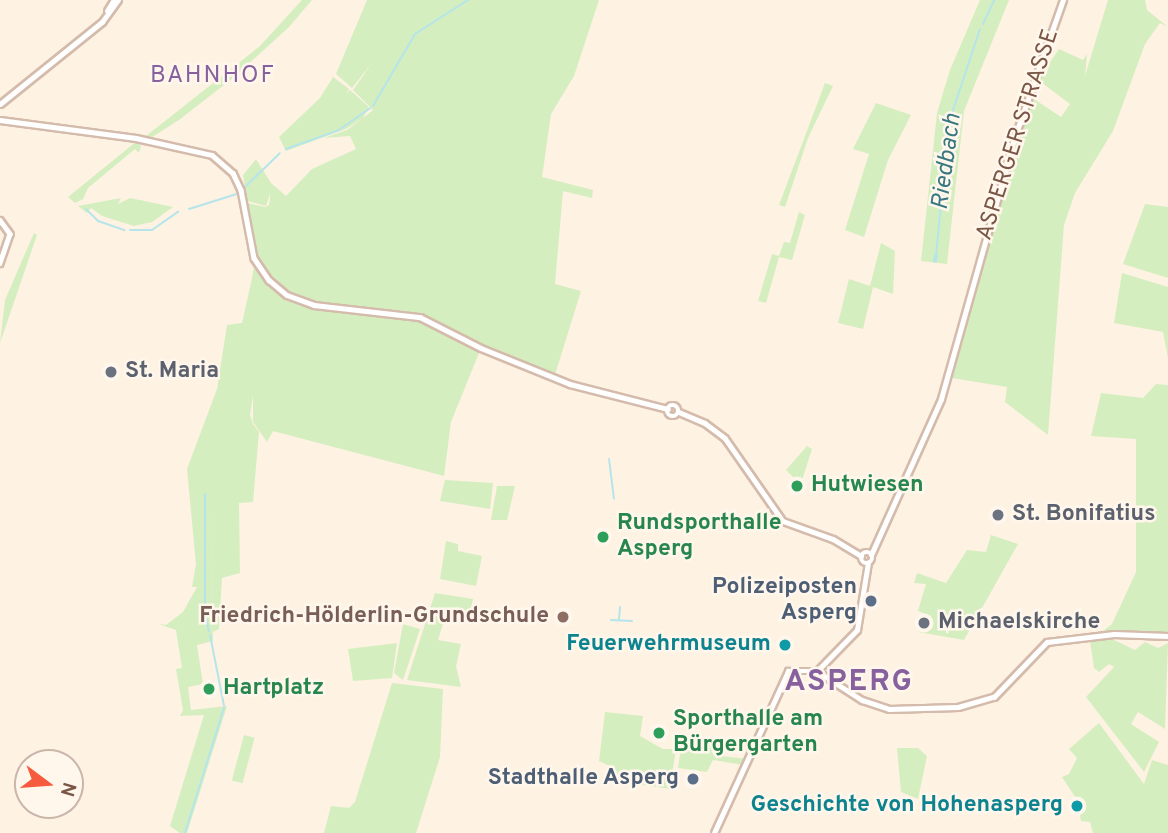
<!DOCTYPE html>
<meta charset="utf-8">
<style>
body{margin:0}
#map{position:relative;width:1168px;height:833px;overflow:hidden;background:#fef2e3;font-family:Overpass,sans-serif}
div>[style]{position:absolute}
.green>*{inset:0;background:#d5eec0;transform-origin:0 0}
.stream>*{height:2px;margin:-1px;padding:0 1px;transform-origin:1px;border-radius:1px;background:#b5e5ea}
.canal>*{height:3.5px;margin:-1.75px;padding:0 1.75px;transform-origin:1.75px;border-radius:1.75px;background:#b5e5ea}
.roads{filter:drop-shadow(2px 0 #d4bbab) drop-shadow(-2px 0 #d4bbab) drop-shadow(0 2px #d4bbab) drop-shadow(0 -2px #d4bbab)}
.tertiary>*{height:4.5px;margin:-2.25px;padding:0 2.25px;transform-origin:2.25px;border-radius:2.25px;background:#fff}
.tertiary>.ring{margin:-2.25px;padding:0;box-sizing:content-box;background:none;border:4.5px solid #fff;border-radius:50%}
.secondary>*{height:4.5px;margin:-2.25px;padding:0 2.25px;transform-origin:2.25px;border-radius:2.25px;background:#fff}
.secondary>.ring{margin:-2.25px;padding:0;box-sizing:content-box;background:none;border:4.5px solid #fff;border-radius:50%}
.dots>*{width:19px;height:19px;translate:-50% -50%;box-sizing:border-box;border:4px solid #fff6ec;border-radius:50%}
span{translate:-50% -50%;white-space:nowrap;text-align:center;line-height:1.15;-webkit-text-stroke:5px #fff6ec;paint-order:stroke}
.street-label{font-size:23px;color:#7a5646}
.worship-label{font-size:23px;color:#5b616d;font-weight:700}
.left{translate:0 -50%;text-align:left}
.leisure-label{font-size:23px;color:#27864d;font-weight:700}
.service-label{font-size:23px;color:#4e5e75;font-weight:700}
.right{translate:-100% -50%;text-align:right}
.education-label{font-size:23px;color:#785e54;font-weight:700}
.culture-label{font-size:23px;color:#0d838f;font-weight:700}
.neighbourhood-label{font-size:24px;color:#86619e;letter-spacing:2px}
.water-label{font-size:24px;color:#387881;font-style:italic}
.district-label{font-size:30px;color:#86619e;font-weight:700;letter-spacing:2px}
.north{position:absolute;left:14px;top:749px;width:70px;height:70px;box-sizing:border-box;background:#fff6ec;border:2px solid #cab6aa;border-radius:50%;rotate:106deg;font-size:19px;font-weight:700;line-height:28px;text-align:center;color:#7a5646}
.north::after{content:'';display:block;margin:auto;width:24px;height:32px;background:#f55b3c;clip-path:polygon(50% 0,100% 100%,50% 72%,0 100%)}
</style>
<div id="map">
<div class="green">
<i style="clip-path:polygon(302px 0,312px 0,289px 27px,233px 78px,179px 120px,152px 137px,146px 136px,260px 46px)"></i>
<i style="clip-path:polygon(367px 0,599px 0,574px 76px,551px 114px,542px 177px,593px 190px,592px 198px,563px 191px,555px 284px,581px 291px,554px 378px,481px 348px,451px 422px,444px 476px,273px 431px,267px 442px,253px 422px,253px 395px,250px 415px,253px 424px,259px 432px,253px 502px,239px 503px,240px 573px,222px 578px,219px 629px,213px 632px,211px 492px,213px 641px,197px 645px,203px 684px,188px 687px,191px 710px,227px 706px,187px 833px,180px 833px,170px 826px,204px 715px,180px 716px,183px 710px,176px 669px,182px 668px,176px 630px,158px 624px,166px 625px,183px 612px,197px 587px,192px 587px,196px 564px,187px 469px,217px 389px,227px 325px,242px 323px,251px 283px,255px 261px,247px 239px,243px 202px,265px 207px,269px 205px,270px 199px,270px 194px,266px 206px,247px 201px,243px 175px,256px 159px,271px 183px,286px 196px,312px 169px,356px 149px,350px 136px,324px 138px,347px 130px,363px 118px,346px 129px,286px 151px,279px 137px,320px 98px,333px 77px,349px 89px,346px 94px,350px 90px,369px 107px,363px 118px,373px 110px,353px 90px,372px 63px,352px 88px,336px 74px)"></i>
<i style="clip-path:polygon(980px 0,1009px 0,964px 111px,947px 264px,921px 261px,937px 113px,950px 70px)"></i>
<i style="clip-path:polygon(1108px 0,1145px 0,1147px 10px,1168px 27px,1160px 23px,1145px 44px,1113px 131px,1075px 193px,1064px 225px,1048px 435px,1005px 402px,1007px 387px,952px 378px,1031px 97px,1061px 117px,1070px 104px,1038px 80px,1059px 49px,1083px 60px,1087px 54px,1085px 76px)"></i>
<i style="clip-path:polygon(825px 83px,833px 86px,808px 138px,785px 207px,779px 205px)"></i>
<i style="clip-path:polygon(876px 103px,911px 115px,888px 160px,864px 237px,845px 230px,869px 154px,853px 149px)"></i>
<i style="clip-path:polygon(137px 141px,141px 146px,139px 153px,135px 149px,88px 188px,83px 199px,75px 203px,68px 197px)"></i>
<i style="clip-path:polygon(121px 198px,118px 204px,130px 198px,173px 207px,152px 222px,134px 226px,102px 216px,91px 208px,87px 213px,78px 206px)"></i>
<i style="clip-path:polygon(1145px 204px,1168px 207px,1168px 278px,1123px 264px)"></i>
<i style="clip-path:polygon(799px 212px,805px 215px,792px 260px,779px 257px,766px 303px,758px 301px,772px 254px,779px 256px,784px 242px,790px 243px)"></i>
<i style="clip-path:polygon(34px 233px,37px 235px,0 343px,5px 300px)"></i>
<i style="clip-path:polygon(881px 243px,895px 251px,893px 294px,873px 287px,863px 329px,838px 323px,849px 279px,870px 286px)"></i>
<i style="clip-path:polygon(1122px 273px,1168px 287px,1168px 358px,1163px 332px,1114px 323px)"></i>
<i style="clip-path:polygon(1156px 384px,1168px 385px,1168px 636px,1098px 635px,1112px 624px,1136px 572px,1136px 439px,1091px 436px,1101px 393px,1143px 398px)"></i>
<i style="clip-path:polygon(807px 446px,812px 449px,798px 493px,792px 491px,795px 479px,786px 470px)"></i>
<i style="clip-path:polygon(445px 480px,493px 483px,490px 509px,440px 501px)"></i>
<i style="clip-path:polygon(497px 486px,515px 486px,507px 520px,491px 520px)"></i>
<i style="clip-path:polygon(991px 535px,1018px 544px,964px 640px,918px 632px,927px 628px,931px 616px,918px 611px,926px 584px,914px 583px,917px 573px,946px 583px,967px 550px,986px 552px)"></i>
<i style="clip-path:polygon(446px 541px,458px 544px,458px 551px,482px 556px,476px 586px,440px 579px)"></i>
<i style="clip-path:polygon(435px 593px,473px 599px,469px 617px,446px 614px,438px 640px,461px 644px,456px 666px,461px 687px,407px 680px)"></i>
<i style="clip-path:polygon(403px 624px,420px 629px,403px 680px,394px 673px)"></i>
<i style="clip-path:polygon(1112px 639px,1135px 650px,1145px 642px,1158px 648px,1168px 643px,1165px 729px,1138px 712px,1131px 724px,1159px 742px,1144px 772px,1086px 697px,1114px 667px,1109px 664px,1099px 672px,1094px 668px,1090px 641px)"></i>
<i style="clip-path:polygon(397px 643px,392px 678px,353px 681px,348px 649px)"></i>
<i style="clip-path:polygon(392px 683px,443px 689px,440px 757px,416px 833px,324px 833px,331px 806px,349px 808px,355px 802px)"></i>
<i style="clip-path:polygon(605px 712px,643px 716px,640px 736px,663px 749px,676px 749px,670px 789px,611px 780px,612px 767px,599px 761px)"></i>
<i style="clip-path:polygon(1099px 723px,1144px 784px,1152px 760px,1168px 765px,1168px 833px,1093px 833px,1090px 822px,1081px 821px,1077px 800px,1062px 777px,1069px 774px,1077px 758px,1069px 749px)"></i>
<i style="left:244px;top:735px;width:11px;height:47px;rotate:15deg"></i>
<i style="clip-path:polygon(697px 739px,714px 746px,713px 755px,747px 759px,744px 765px,713px 760px,707px 772px,678px 768px,681px 747px,696px 749px)"></i>
<i style="clip-path:polygon(897px 748px,918px 748px,927px 756px,918px 799px,901px 792px)"></i>
</div>
<div class="stream">
<i style="left:983px;top:24px;width:26px;rotate:-65deg"></i>
<i style="left:373px;top:106px;width:83px;rotate:-59.7deg"></i>
<i style="left:415px;top:34px;width:63px;rotate:-32.7deg"></i>
<i style="left:286px;top:149px;width:56px;rotate:-19.7deg"></i>
<i style="left:339px;top:130px;width:38px;rotate:-35deg"></i>
<i style="left:246px;top:186px;width:47px;rotate:-44.1deg"></i>
<i style="left:86px;top:209px;width:17px;rotate:45deg"></i>
<i style="left:98px;top:221px;width:28px;rotate:19deg"></i>
<i style="left:189px;top:209px;width:50px;rotate:-17.4deg"></i>
<i style="left:130px;top:230px;width:22px"></i>
<i style="left:152px;top:230px;width:32px;rotate:-35deg"></i>
<i style="left:936px;top:256px;width:135px;rotate:-84.5deg"></i>
<i style="left:949px;top:122px;width:98px;rotate:-71.6deg"></i>
<i style="left:609px;top:459px;width:40px;rotate:82.9deg"></i>
<i style="left:205px;top:494px;width:118px;rotate:90deg"></i>
<i style="left:205px;top:612px;width:20px;rotate:79deg"></i>
<i style="left:619px;top:619px;width:12px;rotate:-85deg"></i>
<i style="left:611px;top:620px;width:21px;rotate:3deg"></i>
<i style="left:210px;top:635px;width:72px;rotate:78.8deg"></i>
<i style="left:185px;top:833px;width:131px;rotate:-72.7deg"></i>
</div>
<div class="canal">
<i style="left:935px;top:261px;width:5px;rotate:-79deg"></i>
</div>
<div class="roads">
<div class="tertiary">
<i style="left:107px;top:11px;width:13px;rotate:-58deg"></i>
<i style="left:0;top:104px;width:131px;rotate:-38.8deg"></i>
<i style="left:102px;top:22px;width:27px;rotate:-54deg"></i>
<i style="left:0;top:120px;width:137px;rotate:7.5deg"></i>
<i style="left:136px;top:138px;width:78px;rotate:12.6deg"></i>
<i style="left:212px;top:155px;width:28px;rotate:41deg"></i>
<i style="left:233px;top:173px;width:19px;rotate:65deg"></i>
<i style="left:241px;top:190px;width:69px;rotate:79.2deg"></i>
<i style="left:254px;top:258px;width:27px;rotate:56deg"></i>
<i style="left:269px;top:280px;width:23px;rotate:40deg"></i>
<i style="left:287px;top:295px;width:29px;rotate:20deg"></i>
<i style="left:314px;top:305px;width:107px;rotate:6.5deg"></i>
<i style="left:420px;top:317px;width:68px;rotate:26.9deg"></i>
<i style="left:481px;top:348px;width:96px;rotate:22deg"></i>
<i style="left:570px;top:384px;width:101px;rotate:14.3deg"></i>
<i style="left:0;top:220px;width:17px;rotate:54deg"></i>
<i style="left:10px;top:234px;width:31px;rotate:109deg"></i>
<i class="ring" style="left:667px;top:405px;width:7.5px;height:7.5px"></i>
<i style="left:679px;top:412px;width:28px;rotate:23deg"></i>
<i style="left:705px;top:423px;width:25px;rotate:37deg"></i>
<i style="left:725px;top:438px;width:101px;rotate:55.1deg"></i>
<i style="left:783px;top:521px;width:53px;rotate:19.8deg"></i>
<i style="left:833px;top:539px;width:33px;rotate:31deg"></i>
</div>
<div class="secondary">
<i class="ring" style="left:861px;top:552px;width:7.5px;height:7.5px"></i>
<i style="left:871px;top:555px;width:171px;rotate:-65.8deg"></i>
<i style="left:941px;top:399px;width:270px;rotate:-74.3deg"></i>
<i style="left:1014px;top:139px;width:147px;rotate:-70.6deg"></i>
<i style="left:817px;top:671px;width:57px;rotate:-45.7deg"></i>
<i style="left:857px;top:630px;width:68px;rotate:-80.7deg"></i>
<i style="left:714px;top:833px;width:178px;rotate:-65.4deg"></i>
<i style="left:788px;top:671px;width:29px"></i>
<i style="left:817px;top:671px;width:54px;rotate:32.8deg"></i>
<i style="left:862px;top:700px;width:28px;rotate:18deg"></i>
<i style="left:889px;top:709px;width:69px;rotate:-1.7deg"></i>
<i style="left:958px;top:707px;width:37px;rotate:-16deg"></i>
<i style="left:994px;top:697px;width:76px;rotate:-46.1deg"></i>
<i style="left:1047px;top:642px;width:67px;rotate:-6.8deg"></i>
<i style="left:1114px;top:634px;width:54px;rotate:2.1deg"></i>
</div>
</div>
<div class="dots">
<i style="left:111px;top:372px;background:#6b7280"></i>
<i style="left:797px;top:486px;background:#2e9e5b"></i>
<i style="left:998px;top:515px;background:#6b7280"></i>
<i style="left:603px;top:537px;background:#2e9e5b"></i>
<i style="left:871px;top:601px;background:#5c6f8a"></i>
<i style="left:563px;top:617px;background:#8d6e63"></i>
<i style="left:924px;top:623px;background:#6b7280"></i>
<i style="left:785px;top:645px;background:#0f9aa8"></i>
<i style="left:209px;top:689px;background:#2e9e5b"></i>
<i style="left:659px;top:733px;background:#2e9e5b"></i>
<i style="left:693px;top:779px;background:#5c6f8a"></i>
<i style="left:1077px;top:806px;background:#0f9aa8"></i>
</div>
<div class="street-label">
<span style="left:1019px;top:135px;rotate:-72deg">ASPERGER STRASSE</span>
</div>
<div class="worship-label">
<span class="left" style="left:125px;top:372px">St. Maria</span>
<span class="left" style="left:1012px;top:515px">St. Bonifatius</span>
<span class="left" style="left:938px;top:623px">Michaelskirche</span>
</div>
<div class="leisure-label">
<span class="left" style="left:811px;top:486px">Hutwiesen</span>
<span class="left" style="left:617px;top:537px">Rundsporthalle<br>Asperg</span>
<span class="left" style="left:223px;top:689px">Hartplatz</span>
<span class="left" style="left:673px;top:733px">Sporthalle am<br>Bürgergarten</span>
</div>
<div class="service-label">
<span class="right" style="left:857px;top:601px">Polizeiposten<br>Asperg</span>
<span class="right" style="left:679px;top:779px">Stadthalle Asperg</span>
</div>
<div class="education-label">
<span class="right" style="left:549px;top:617px">Friedrich-Hölderlin-Grundschule</span>
</div>
<div class="culture-label">
<span class="right" style="left:771px;top:645px">Feuerwehrmuseum</span>
<span class="right" style="left:1063px;top:806px">Geschichte von Hohenasperg</span>
</div>
<div class="neighbourhood-label">
<span style="left:213px;top:77px">BAHNHOF</span>
</div>
<div class="water-label">
<span style="left:948px;top:162px;rotate:-82deg">Riedbach</span>
</div>
<div class="district-label">
<span style="left:849px;top:683px">ASPERG</span>
</div>
<div class="north">N</div>
</div>
